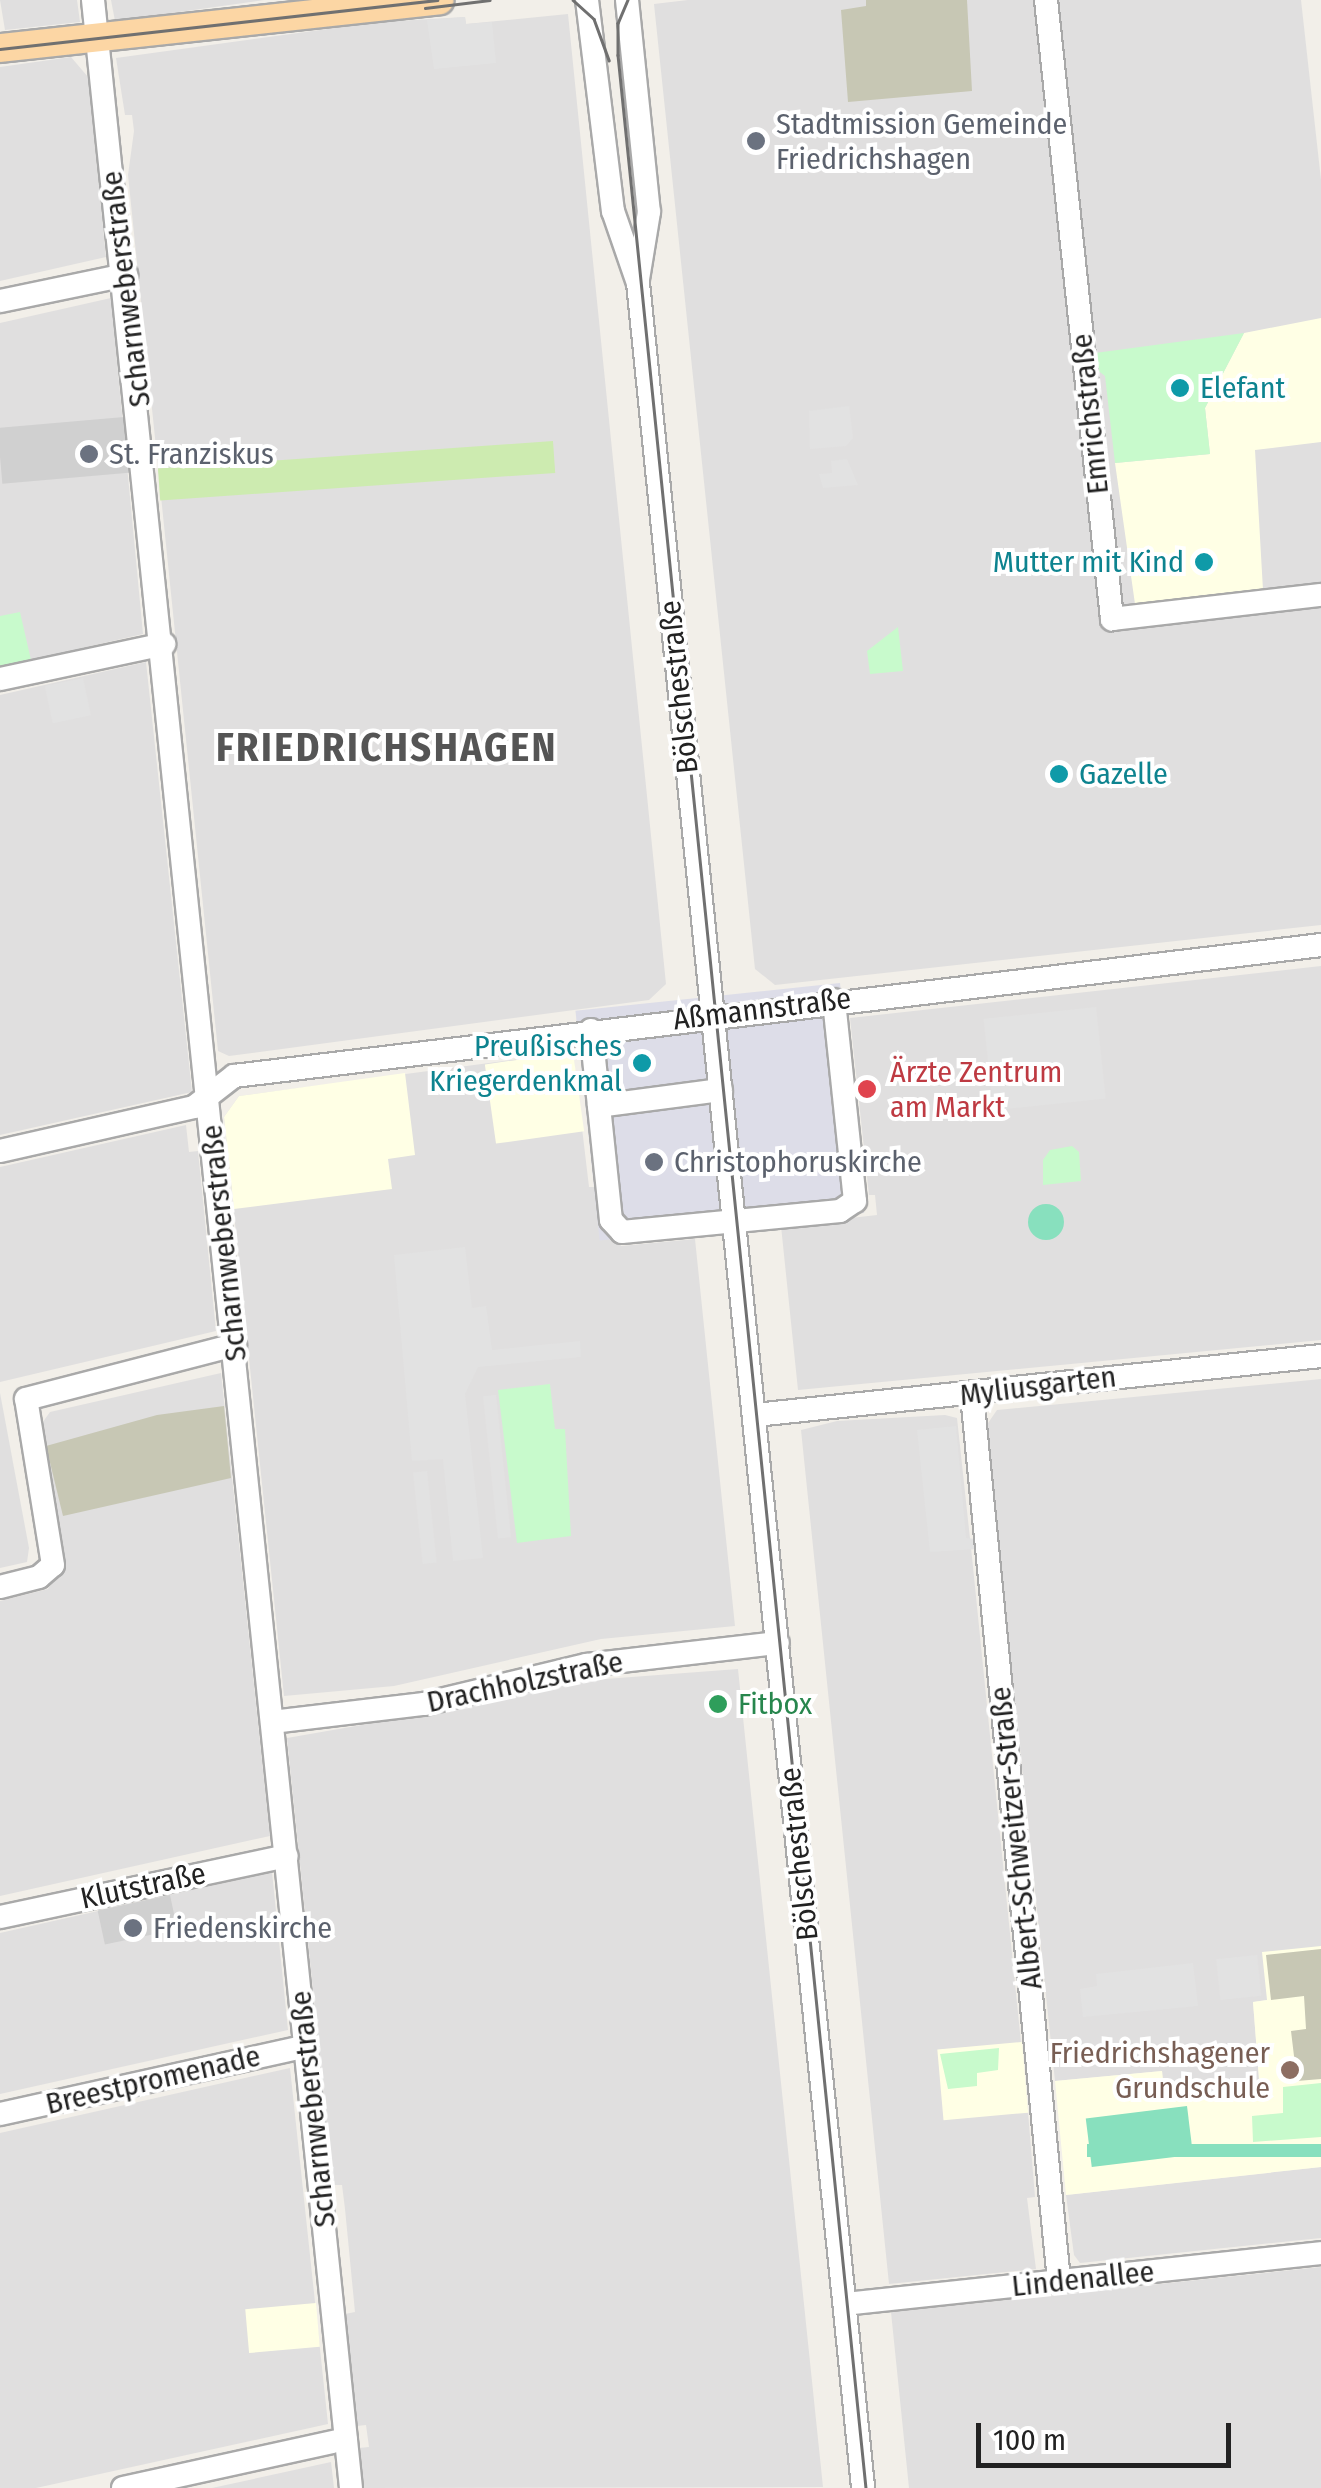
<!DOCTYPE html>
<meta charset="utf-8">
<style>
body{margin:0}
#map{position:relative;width:1321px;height:2488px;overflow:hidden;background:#f2efe9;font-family:"Fira Sans Condensed",sans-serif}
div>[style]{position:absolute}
.residential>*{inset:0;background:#e0dfdf}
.education>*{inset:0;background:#ffffe5;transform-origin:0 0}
.religious>*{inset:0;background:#d0d0d0;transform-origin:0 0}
.construction>*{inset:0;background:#c7c7b4}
.grass>*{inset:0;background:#cdebb0;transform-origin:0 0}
.park>*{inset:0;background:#c8facc}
.pitch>*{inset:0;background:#88e0be;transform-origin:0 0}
.round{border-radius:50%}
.parking>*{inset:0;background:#e2e2e2;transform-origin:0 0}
.plaza>*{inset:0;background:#dddde8;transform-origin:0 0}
.roads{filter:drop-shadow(2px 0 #a9a9a9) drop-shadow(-2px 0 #a9a9a9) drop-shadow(0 2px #a9a9a9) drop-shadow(0 -2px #a9a9a9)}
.minor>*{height:22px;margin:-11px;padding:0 11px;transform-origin:11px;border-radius:11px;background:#fff}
.major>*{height:28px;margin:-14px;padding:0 14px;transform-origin:14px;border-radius:14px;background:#fcd6a4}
.tram>*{height:2.5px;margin:-1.25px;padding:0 1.25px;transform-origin:1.25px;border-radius:1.25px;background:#707070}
.dots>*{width:28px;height:28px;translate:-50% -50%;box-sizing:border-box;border:5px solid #fff;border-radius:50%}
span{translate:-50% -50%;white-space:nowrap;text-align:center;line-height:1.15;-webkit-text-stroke:8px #fff;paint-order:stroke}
.worship-label{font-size:30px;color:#5b616d}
.left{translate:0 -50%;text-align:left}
.street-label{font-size:30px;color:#222}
.culture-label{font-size:30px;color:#0d838f}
.right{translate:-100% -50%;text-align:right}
.health-label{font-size:30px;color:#be3a42}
.leisure-label{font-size:30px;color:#27864d}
.education-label{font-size:30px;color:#785e54}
.district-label{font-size:40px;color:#555;font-weight:700;letter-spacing:2.5px}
.scale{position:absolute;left:976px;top:2423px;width:255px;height:45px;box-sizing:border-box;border:5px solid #222;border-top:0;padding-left:12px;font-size:30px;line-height:35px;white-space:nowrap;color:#222;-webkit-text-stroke:8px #fff;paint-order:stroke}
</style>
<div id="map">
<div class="residential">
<i style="clip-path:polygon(0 0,77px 0,80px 22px,5px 30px)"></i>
<i style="clip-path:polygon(111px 0,264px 0,115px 21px)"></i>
<i style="clip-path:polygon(688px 0,1301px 0,1321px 180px,1321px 925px,775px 985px,755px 969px,654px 4px)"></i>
<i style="clip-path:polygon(568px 14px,666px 984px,649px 1000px,229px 1056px,218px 1051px,128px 175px,134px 131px,132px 115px,125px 115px,116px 58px,379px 22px,465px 17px,466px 24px)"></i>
<i style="clip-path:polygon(71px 57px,88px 77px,106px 257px,0 281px,0 67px)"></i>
<i style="clip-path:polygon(111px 298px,143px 634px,0 667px,0 323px)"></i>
<i style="clip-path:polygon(146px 662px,192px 1092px,0 1135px,0 695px)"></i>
<i style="clip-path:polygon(1321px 966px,1321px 1340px,798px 1390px,781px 1226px,877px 1215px,875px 1195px,869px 1195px,850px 1018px)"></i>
<i style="clip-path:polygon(573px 1052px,589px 1187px,597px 1187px,621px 1246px,695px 1239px,735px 1626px,601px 1639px,394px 1686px,284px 1696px,224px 1117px,239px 1096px)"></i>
<i style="clip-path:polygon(186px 1125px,189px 1152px,198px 1151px,216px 1331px,0 1382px,0 1167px)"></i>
<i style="clip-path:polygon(221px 1373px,270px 1836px,0 1896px,0 1601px,48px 1589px,65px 1561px,40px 1426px,50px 1412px)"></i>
<i style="clip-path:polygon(1321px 1379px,1321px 1946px,1267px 2000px,1253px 2002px,1260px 2092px,1165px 2100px,1162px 2071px,1055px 2081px,986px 1426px,997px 1410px)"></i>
<i style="clip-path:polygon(0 1393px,29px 1548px,27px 1562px,0 1568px)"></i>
<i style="clip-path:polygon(945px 1415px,957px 1418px,972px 1557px,1028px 2112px,1035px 2197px,1027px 2198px,1036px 2269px,889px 2284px,801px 1430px,837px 1421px)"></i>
<i style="clip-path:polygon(738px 1669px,823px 2487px,364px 2488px,359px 2448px,369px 2447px,366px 2425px,357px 2426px,345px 2314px,355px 2312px,345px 2209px,342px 2185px,333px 2185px,287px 1738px,442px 1711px,552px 1683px)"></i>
<i style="clip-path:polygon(272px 1872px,288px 2030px,0 2094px,0 1933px)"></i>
<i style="clip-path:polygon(290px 2068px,328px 2424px,36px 2488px,0 2488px,0 2133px)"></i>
<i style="clip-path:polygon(1321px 2167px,1321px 2238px,1080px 2263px,1074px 2255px,1066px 2195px)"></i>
<i style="clip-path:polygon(1321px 2267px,1321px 2488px,909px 2488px,891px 2312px)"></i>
<i style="clip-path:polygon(331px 2462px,334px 2488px,212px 2488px)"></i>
</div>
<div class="education">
<i style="clip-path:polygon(1321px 318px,1321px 442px,1255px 450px,1263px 590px,1135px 604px,1115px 463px,1210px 454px,1205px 408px,1244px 333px)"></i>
<i style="left:573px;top:1052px;width:80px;height:89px;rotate:82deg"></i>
<i style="clip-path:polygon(405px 1073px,415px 1155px,388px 1159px,392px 1189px,234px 1209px,224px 1117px,239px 1096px)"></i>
<i style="clip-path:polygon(1321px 1946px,1321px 2167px,1066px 2195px,1055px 2081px,1162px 2071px,1165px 2100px,1260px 2092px,1253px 2002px,1267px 2000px,1262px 1952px)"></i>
<i style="left:1022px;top:2042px;width:71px;height:85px;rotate:85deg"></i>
<i style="left:316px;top:2303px;width:44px;height:71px;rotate:85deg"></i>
</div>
<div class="religious">
<i style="left:124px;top:417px;width:56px;height:127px;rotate:85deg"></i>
<i style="left:170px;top:1895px;width:35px;height:74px;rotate:78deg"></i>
</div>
<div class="construction">
<i style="clip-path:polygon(866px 0,967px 0,972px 91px,848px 102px,841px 10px,866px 6px)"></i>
<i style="clip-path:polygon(224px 1406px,231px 1478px,63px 1516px,46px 1446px,157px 1415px)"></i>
<i style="clip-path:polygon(1321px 1949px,1321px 2079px,1297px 2081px,1291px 2031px,1306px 2029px,1304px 1996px,1271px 2000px,1266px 1955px)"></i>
</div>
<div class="grass">
<i style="left:553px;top:441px;width:32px;height:396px;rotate:86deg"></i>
</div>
<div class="park">
<i style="clip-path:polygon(1244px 333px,1205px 408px,1210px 454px,1115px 463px,1105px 376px,1096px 369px,1095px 353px)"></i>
<i style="clip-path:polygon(20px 612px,31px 660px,0 667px,0 616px)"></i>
<i style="clip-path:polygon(898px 627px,903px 671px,870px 674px,867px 651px)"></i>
<i style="clip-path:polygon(1072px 1146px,1079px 1152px,1081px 1181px,1043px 1185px,1043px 1160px,1050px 1150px)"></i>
<i style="clip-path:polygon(550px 1384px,555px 1429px,565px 1429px,571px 1536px,517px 1543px,498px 1390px)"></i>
<i style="clip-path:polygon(999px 2048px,998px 2070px,977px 2073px,977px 2086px,948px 2089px,940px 2054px)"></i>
<i style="clip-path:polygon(1321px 2083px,1321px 2137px,1253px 2142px,1252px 2116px,1283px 2113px,1283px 2087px)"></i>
</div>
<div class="pitch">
<i class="round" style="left:1028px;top:1204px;width:36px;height:36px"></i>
<i style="left:1187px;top:2106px;width:49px;height:102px;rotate:83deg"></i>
<i style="left:1321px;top:2144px;width:13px;height:234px;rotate:90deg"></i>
</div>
<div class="parking">
<i style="clip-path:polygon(465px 17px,466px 24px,492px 22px,496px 63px,434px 69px,427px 20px)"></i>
<i style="clip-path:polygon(849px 406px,853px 438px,846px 446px,810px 449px,809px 411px)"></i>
<i style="clip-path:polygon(847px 459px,858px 485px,823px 488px,819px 474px,832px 473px,831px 461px)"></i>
<i style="left:83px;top:678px;width:38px;height:39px;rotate:78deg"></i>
<i style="left:1096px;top:1007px;width:92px;height:113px;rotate:84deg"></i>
<i style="clip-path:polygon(465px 1247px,472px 1308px,486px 1306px,492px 1350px,580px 1341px,581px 1357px,478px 1367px,465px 1394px,483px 1558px,453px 1561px,443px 1459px,412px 1461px,394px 1255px)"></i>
<i style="left:496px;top:1395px;width:143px;height:13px;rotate:84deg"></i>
<i style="clip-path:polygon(956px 1426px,966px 1538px,975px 1539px,977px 1549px,930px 1552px,917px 1430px)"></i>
<i style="left:427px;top:1471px;width:92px;height:14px;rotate:84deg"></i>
<i style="left:1257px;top:1955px;width:41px;height:41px;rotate:84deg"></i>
<i style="clip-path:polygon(1193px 1963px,1198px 2006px,1083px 2017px,1080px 1989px,1097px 1986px,1096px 1974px)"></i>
</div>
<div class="plaza">
<i style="left:840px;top:983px;width:231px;height:266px;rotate:84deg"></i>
</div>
<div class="roads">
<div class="minor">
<i style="left:93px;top:0;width:2501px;rotate:84.08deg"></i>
<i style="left:587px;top:0;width:213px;rotate:83deg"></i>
<i style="left:613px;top:211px;width:76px;rotate:70.9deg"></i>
<i style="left:638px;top:283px;width:2216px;rotate:84.17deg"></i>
<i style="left:627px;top:0;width:213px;rotate:84.1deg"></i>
<i style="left:649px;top:212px;width:68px;rotate:99.3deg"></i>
<i style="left:1046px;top:0;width:623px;rotate:83.91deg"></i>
<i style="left:1112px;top:619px;width:210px;rotate:-6.6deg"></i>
<i style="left:0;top:301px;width:129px;rotate:-11.7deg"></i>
<i style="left:0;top:679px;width:168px;rotate:-12deg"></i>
<i style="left:591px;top:1030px;width:191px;rotate:84deg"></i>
<i style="left:611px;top:1220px;width:16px;rotate:47deg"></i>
<i style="left:622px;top:1232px;width:219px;rotate:-5.5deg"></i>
<i style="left:840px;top:1211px;width:18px;rotate:-34deg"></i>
<i style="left:855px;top:1201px;width:202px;rotate:-96deg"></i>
<i style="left:599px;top:1106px;width:123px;rotate:-7.5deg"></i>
<i style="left:0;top:1151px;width:199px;rotate:-12.8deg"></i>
<i style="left:194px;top:1107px;width:51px;rotate:-37.8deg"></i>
<i style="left:234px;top:1076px;width:1095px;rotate:-6.87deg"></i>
<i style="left:972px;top:1395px;width:890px;rotate:84.39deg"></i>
<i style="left:755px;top:1415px;width:569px;rotate:-5.95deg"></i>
<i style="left:0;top:1587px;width:40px;rotate:-14.4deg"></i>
<i style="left:39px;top:1577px;width:18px;rotate:-41deg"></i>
<i style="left:53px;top:1565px;width:168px;rotate:-99.2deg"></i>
<i style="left:26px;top:1399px;width:216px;rotate:-14.5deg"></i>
<i style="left:272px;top:1722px;width:153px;rotate:-6.8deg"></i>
<i style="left:424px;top:1704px;width:168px;rotate:-13.5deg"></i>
<i style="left:587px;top:1665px;width:192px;rotate:-6.6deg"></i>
<i style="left:0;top:1917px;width:293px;rotate:-12deg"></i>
<i style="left:0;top:2114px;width:314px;rotate:-12.5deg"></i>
<i style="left:845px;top:2304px;width:479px;rotate:-6.1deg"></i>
<i style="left:123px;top:2488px;width:228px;rotate:-12.4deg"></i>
</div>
<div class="major">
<i style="left:0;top:48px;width:442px;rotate:-6.2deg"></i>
</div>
</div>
<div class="tram">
<i style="left:573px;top:0;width:28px;rotate:42deg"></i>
<i style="left:594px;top:19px;width:44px;rotate:69.9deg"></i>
<i style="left:628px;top:0;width:25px;rotate:113deg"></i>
<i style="left:618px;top:23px;width:32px;rotate:90deg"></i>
<i style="left:618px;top:55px;width:2446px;rotate:84.18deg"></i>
<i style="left:425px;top:8px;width:65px;rotate:-7deg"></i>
<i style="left:0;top:49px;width:440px;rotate:-6.4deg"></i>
</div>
<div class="dots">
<i style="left:756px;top:141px;background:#6b7280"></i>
<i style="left:1180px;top:388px;background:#0f9aa8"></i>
<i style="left:89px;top:454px;background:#6b7280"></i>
<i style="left:1204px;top:562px;background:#0f9aa8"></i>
<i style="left:1059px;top:774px;background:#0f9aa8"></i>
<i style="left:642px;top:1063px;background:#0f9aa8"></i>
<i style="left:867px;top:1089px;background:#e0444e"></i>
<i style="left:654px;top:1162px;background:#6b7280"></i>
<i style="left:718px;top:1704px;background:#2e9e5b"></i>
<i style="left:133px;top:1928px;background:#6b7280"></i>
<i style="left:1290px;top:2070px;background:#8d6e63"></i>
</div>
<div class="worship-label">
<span class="left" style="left:776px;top:141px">Stadtmission Gemeinde<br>Friedrichshagen</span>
<span class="left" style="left:109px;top:454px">St. Franziskus</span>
<span class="left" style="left:674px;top:1162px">Christophoruskirche</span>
<span class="left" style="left:153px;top:1928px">Friedenskirche</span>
</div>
<div class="street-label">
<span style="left:126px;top:289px;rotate:-97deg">Scharnweberstraße</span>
<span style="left:1090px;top:414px;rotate:-96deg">Emrichstraße</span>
<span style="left:679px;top:687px;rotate:-96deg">Bölschestraße</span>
<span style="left:762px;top:1009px;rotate:-7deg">Aßmannstraße</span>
<span style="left:224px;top:1243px;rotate:-96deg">Scharnweberstraße</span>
<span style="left:1038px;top:1386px;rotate:-7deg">Myliusgarten</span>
<span style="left:525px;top:1682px;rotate:-12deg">Drachholzstraße</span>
<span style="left:1016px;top:1838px;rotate:-96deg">Albert-Schweitzer-Straße</span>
<span style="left:799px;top:1854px;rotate:-96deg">Bölschestraße</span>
<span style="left:143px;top:1886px;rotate:-12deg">Klutstraße</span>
<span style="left:153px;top:2080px;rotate:-13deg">Breestpromenade</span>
<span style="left:313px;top:2109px;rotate:-96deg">Scharnweberstraße</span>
<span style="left:1083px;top:2279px;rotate:-6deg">Lindenallee</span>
</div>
<div class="culture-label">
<span class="left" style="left:1200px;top:388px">Elefant</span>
<span class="right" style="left:1184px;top:562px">Mutter mit Kind</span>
<span class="left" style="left:1079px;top:774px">Gazelle</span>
<span class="right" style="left:622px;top:1063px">Preußisches<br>Kriegerdenkmal</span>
</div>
<div class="health-label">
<span class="left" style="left:890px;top:1089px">Ärzte Zentrum<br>am Markt</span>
</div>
<div class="leisure-label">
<span class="left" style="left:738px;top:1704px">Fitbox</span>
</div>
<div class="education-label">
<span class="right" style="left:1270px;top:2070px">Friedrichshagener<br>Grundschule</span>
</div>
<div class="district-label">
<span style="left:387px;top:748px">FRIEDRICHSHAGEN</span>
</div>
<div class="scale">100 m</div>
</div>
